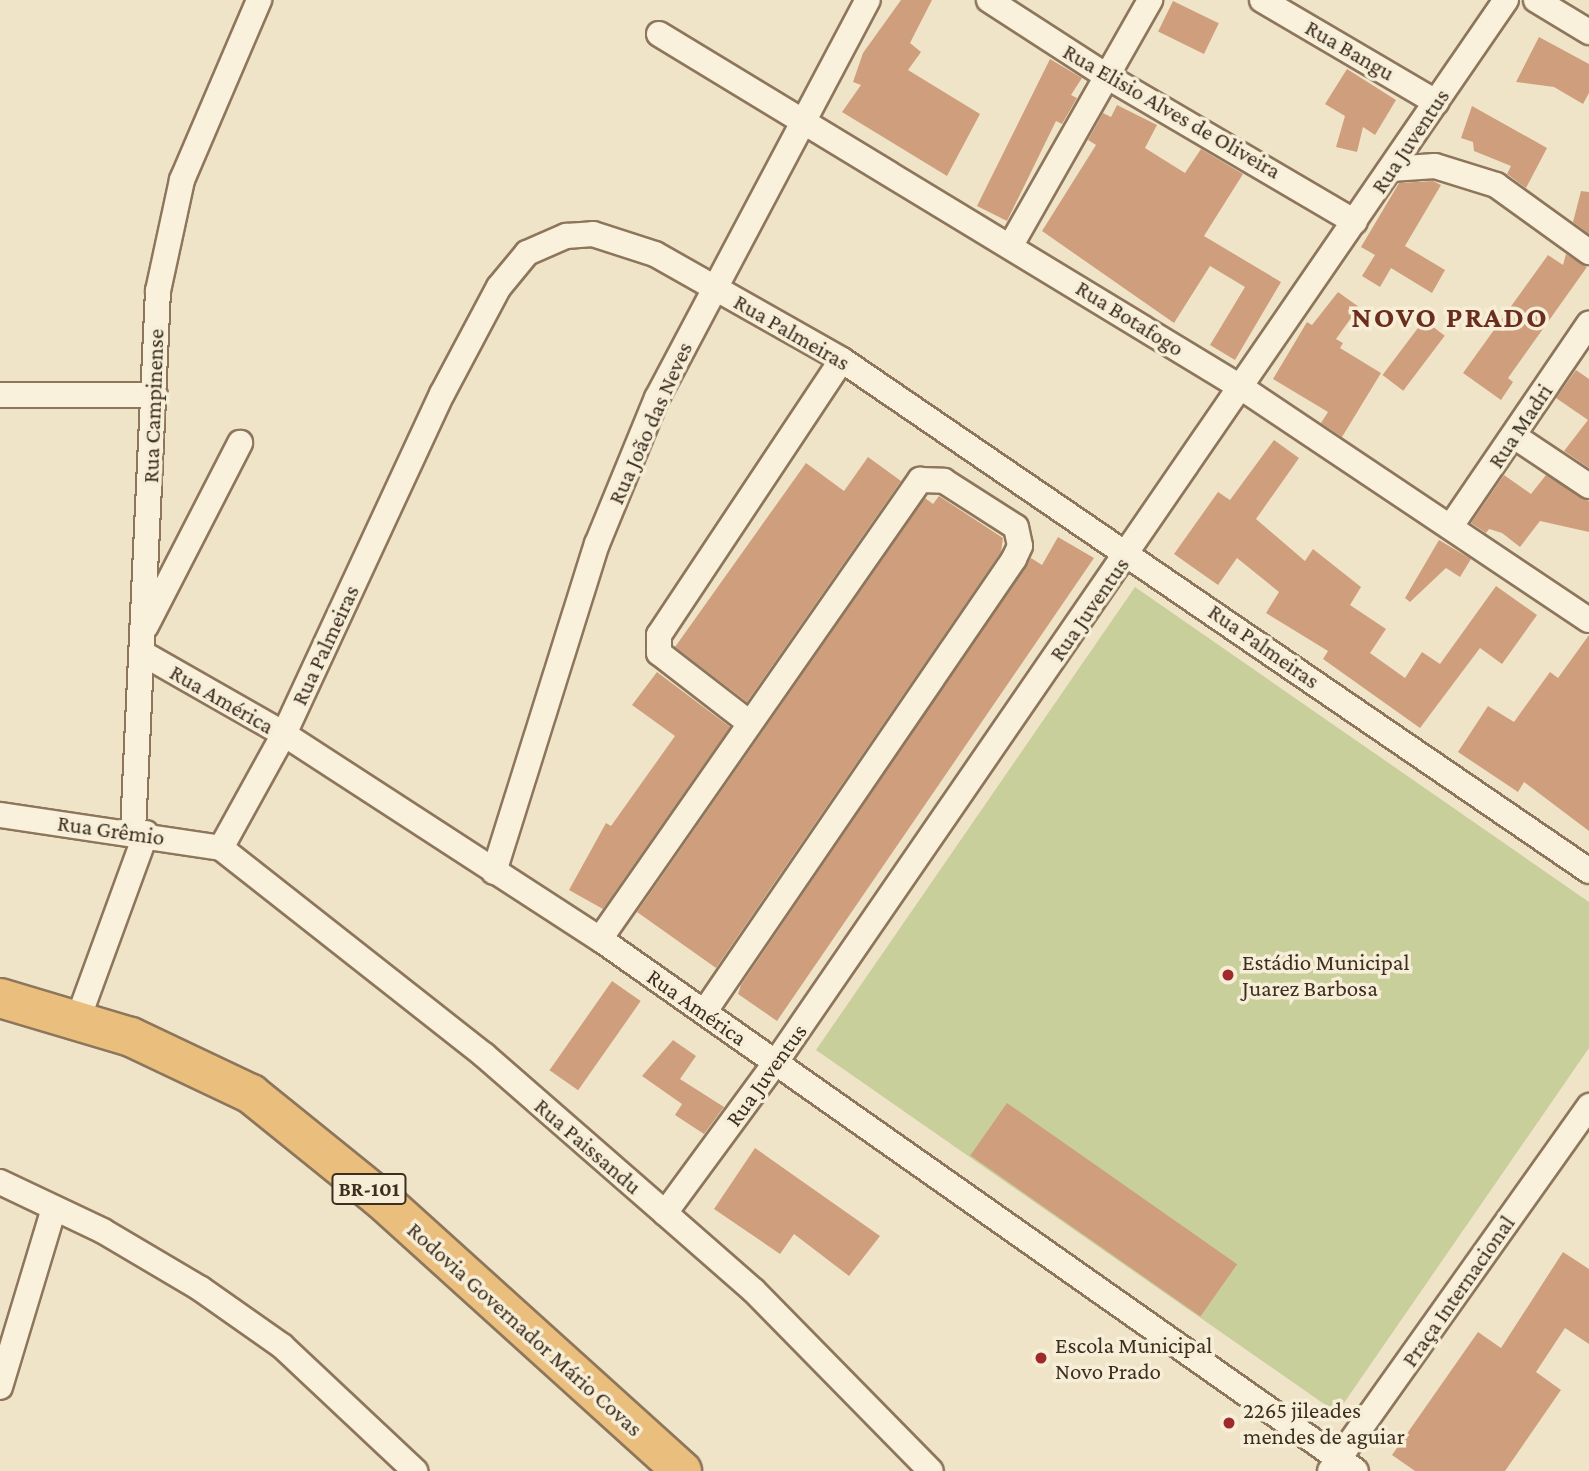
<!DOCTYPE html>
<meta charset="utf-8">
<style>
body{margin:0}
#map{position:relative;width:1589px;height:1471px;overflow:hidden;background:#f0e4c8;font-family:"Crimson Pro",serif}
div>[style]{position:absolute}
.green>*{inset:0;background:#c9cf9b}
.building>*{inset:0;background:#cf9f7d;transform-origin:0 0}
.roads{filter:drop-shadow(2px 0 #8d765c) drop-shadow(-2px 0 #8d765c) drop-shadow(0 2px #8d765c) drop-shadow(0 -2px #8d765c)}
.minor>*{height:24px;margin:-12px;padding:0 12px;transform-origin:12px;border-radius:12px;background:#faf1dc}
.trunk>*{height:38px;margin:-19px;padding:0 19px;transform-origin:19px;border-radius:19px;background:#eabe7c}
.dots>*{width:19px;height:19px;translate:-50% -50%;box-sizing:border-box;border:4px solid #f7eed8;border-radius:50%}
span{translate:-50% -50%;white-space:nowrap;text-align:center;line-height:1.15;-webkit-text-stroke:7px #f7eed8;paint-order:stroke}
.shield-label span{padding:2px 5px;background:#f7eed8;border:2px solid;border-radius:5px;-webkit-text-stroke-width:0}
.shield-label{font-size:21px;color:#3d2e20;font-weight:700}
.street-label{font-size:23px;color:#3d2e20}
.poi-label{font-size:23px;color:#3d2e20}
.left{translate:0 -50%;text-align:left}
.district-label{font-size:30px;color:#6b2e1e;font-weight:700;letter-spacing:2px}
</style>
<div id="map">
<div class="green">
<i style="clip-path:polygon(1135px 587px,1589px 902px,1589px 1048px,1337px 1413px,816px 1050px)"></i>
</div>
<div class="building">
<i style="clip-path:polygon(901px 0,932px 0,910px 43px,921px 52px,908px 70px,980px 114px,947px 176px,842px 112px,861px 85px,853px 82px,863px 53px)"></i>
<i style="left:1173px;top:1px;width:51px;height:34px;rotate:26deg"></i>
<i style="clip-path:polygon(1539px 37px,1589px 64px,1589px 93px,1583px 104px,1554px 87px,1516px 82px)"></i>
<i style="clip-path:polygon(1050px 59px,1082px 78px,1071px 95px,1077px 98px,1062px 124px,1056px 121px,1007px 221px,977px 206px)"></i>
<i style="clip-path:polygon(1347px 69px,1396px 100px,1375px 135px,1363px 127px,1357px 152px,1336px 147px,1345px 116px,1325px 104px)"></i>
<i style="clip-path:polygon(1117px 105px,1157px 125px,1145px 148px,1185px 173px,1201px 149px,1243px 174px,1204px 236px,1281px 282px,1235px 360px,1210px 345px,1245px 287px,1210px 266px,1174px 323px,1042px 231px,1096px 145px,1088px 140px,1103px 113px,1111px 117px)"></i>
<i style="clip-path:polygon(1472px 106px,1547px 148px,1526px 188px,1507px 174px,1511px 166px,1474px 151px,1473px 142px,1461px 138px)"></i>
<i style="clip-path:polygon(1433px 181px,1441px 185px,1405px 246px,1445px 270px,1432px 293px,1391px 268px,1380px 287px,1362px 276px,1375px 255px,1361px 247px,1399px 183px)"></i>
<i style="clip-path:polygon(1581px 191px,1589px 192px,1589px 234px,1573px 222px)"></i>
<i style="clip-path:polygon(1566px 254px,1587px 267px,1508px 378px,1513px 382px,1501px 400px,1463px 373px,1548px 255px,1563px 265px)"></i>
<i style="clip-path:polygon(1338px 292px,1359px 307px,1336px 339px,1343px 343px,1340px 348px,1381px 373px,1342px 437px,1321px 423px,1328px 412px,1273px 379px,1307px 322px,1312px 325px)"></i>
<i style="left:1424px;top:320px;width:26px;height:69px;rotate:37deg"></i>
<i style="clip-path:polygon(1576px 370px,1589px 379px,1589px 468px,1564px 451px,1588px 420px,1556px 398px)"></i>
<i style="clip-path:polygon(1274px 440px,1299px 458px,1256px 519px,1305px 561px,1313px 549px,1361px 587px,1350px 605px,1386px 629px,1370px 653px,1405px 678px,1422px 652px,1440px 664px,1496px 586px,1537px 615px,1502px 664px,1480px 648px,1420px 728px,1323px 659px,1328px 651px,1266px 613px,1279px 592px,1237px 558px,1218px 585px,1174px 554px,1218px 492px,1230px 500px)"></i>
<i style="clip-path:polygon(868px 457px,901px 481px,747px 702px,675px 647px,806px 463px,844px 491px)"></i>
<i style="clip-path:polygon(1504px 475px,1531px 494px,1546px 475px,1589px 501px,1589px 532px,1540px 521px,1520px 547px,1502px 533px,1489px 529px,1486px 533px,1471px 523px)"></i>
<i style="clip-path:polygon(939px 496px,1003px 538px,1001px 552px,716px 968px,637px 912px,925px 498px,933px 504px)"></i>
<i style="clip-path:polygon(1058px 537px,1094px 558px,777px 1021px,738px 994px,741px 985px,1031px 558px,1042px 565px)"></i>
<i style="clip-path:polygon(1439px 540px,1471px 559px,1460px 577px,1446px 568px,1410px 602px,1405px 598px)"></i>
<i style="clip-path:polygon(1589px 635px,1589px 831px,1524px 782px,1518px 792px,1458px 752px,1488px 706px,1514px 722px,1550px 672px,1558px 678px)"></i>
<i style="clip-path:polygon(657px 672px,730px 727px,603px 909px,569px 890px,606px 823px,611px 826px,675px 736px,632px 705px)"></i>
<i style="left:612px;top:981px;width:35px;height:109px;rotate:35deg"></i>
<i style="clip-path:polygon(673px 1040px,696px 1056px,680px 1079px,724px 1107px,704px 1134px,675px 1115px,682px 1104px,642px 1076px)"></i>
<i style="left:1007px;top:1103px;width:281px;height:64px;rotate:35deg"></i>
<i style="clip-path:polygon(755px 1148px,880px 1236px,849px 1276px,794px 1234px,780px 1254px,714px 1209px)"></i>
<i style="clip-path:polygon(1563px 1252px,1589px 1269px,1589px 1344px,1565px 1328px,1536px 1372px,1561px 1390px,1505px 1471px,1415px 1471px,1392px 1455px,1478px 1332px,1501px 1348px)"></i>
</div>
<div class="roads">
<div class="minor">
<i style="left:989px;top:0;width:142px;rotate:32.9deg"></i>
<i style="left:1108px;top:77px;width:286px;rotate:30.4deg"></i>
<i style="left:1262px;top:0;width:202px;rotate:30.4deg"></i>
<i style="left:1536px;top:0;width:62px;rotate:31.1deg"></i>
<i style="left:659px;top:34px;width:682px;rotate:31.27deg"></i>
<i style="left:1242px;top:388px;width:417px;rotate:33.8deg"></i>
<i style="left:1391px;top:169px;width:44px;rotate:-3.9deg"></i>
<i style="left:1435px;top:166px;width:64px;rotate:17.3deg"></i>
<i style="left:1496px;top:185px;width:115px;rotate:35.8deg"></i>
<i style="left:1011px;top:245px;width:282px;rotate:-60.4deg"></i>
<i style="left:0;top:395px;width:155px"></i>
<i style="left:1514px;top:436px;width:90px;rotate:33.7deg"></i>
<i style="left:1451px;top:526px;width:245px;rotate:-55.7deg"></i>
<i style="left:146px;top:626px;width:206px;rotate:-62.8deg"></i>
<i style="left:142px;top:653px;width:163px;rotate:29.7deg"></i>
<i style="left:284px;top:734px;width:377px;rotate:33deg"></i>
<i style="left:600px;top:939px;width:924px;rotate:35.13deg"></i>
<i style="left:747px;top:721px;width:111px;rotate:-142.3deg"></i>
<i style="left:659px;top:653px;width:18px;rotate:-90deg"></i>
<i style="left:659px;top:635px;width:330px;rotate:-56.4deg"></i>
<i style="left:0;top:815px;width:223px;rotate:8.5deg"></i>
<i style="left:221px;top:848px;width:335px;rotate:38.2deg"></i>
<i style="left:484px;top:1055px;width:240px;rotate:41.1deg"></i>
<i style="left:665px;top:1213px;width:118px;rotate:41.2deg"></i>
<i style="left:754px;top:1291px;width:252px;rotate:45.5deg"></i>
<i style="left:133px;top:831px;width:541px;rotate:-87.35deg"></i>
<i style="left:158px;top:291px;width:114px;rotate:-77.8deg"></i>
<i style="left:182px;top:180px;width:196px;rotate:-66.8deg"></i>
<i style="left:221px;top:848px;width:130px;rotate:-61.1deg"></i>
<i style="left:284px;top:734px;width:375px;rotate:-65.1deg"></i>
<i style="left:442px;top:394px;width:121px;rotate:-62deg"></i>
<i style="left:499px;top:287px;width:44px;rotate:-50.5deg"></i>
<i style="left:527px;top:253px;width:43px;rotate:-23.6deg"></i>
<i style="left:566px;top:236px;width:27px;rotate:-4deg"></i>
<i style="left:593px;top:234px;width:65px;rotate:17.9deg"></i>
<i style="left:655px;top:254px;width:215px;rotate:29.5deg"></i>
<i style="left:842px;top:360px;width:905px;rotate:34.37deg"></i>
<i style="left:494px;top:872px;width:344px;rotate:-72.6deg"></i>
<i style="left:597px;top:544px;width:158px;rotate:-67.7deg"></i>
<i style="left:657px;top:398px;width:450px;rotate:-62.1deg"></i>
<i style="left:600px;top:939px;width:560px;rotate:-55.12deg"></i>
<i style="left:920px;top:480px;width:24px;rotate:2deg"></i>
<i style="left:944px;top:481px;width:85px;rotate:32.6deg"></i>
<i style="left:1016px;top:527px;width:19px;rotate:78deg"></i>
<i style="left:1020px;top:546px;width:14px;rotate:115deg"></i>
<i style="left:1014px;top:559px;width:548px;rotate:124.36deg"></i>
<i style="left:78px;top:1019px;width:198px;rotate:-69.9deg"></i>
<i style="left:0;top:1182px;width:114px;rotate:25.4deg"></i>
<i style="left:103px;top:1231px;width:114px;rotate:30.6deg"></i>
<i style="left:201px;top:1289px;width:99px;rotate:35.1deg"></i>
<i style="left:282px;top:1346px;width:183px;rotate:43.2deg"></i>
<i style="left:665px;top:1213px;width:187px;rotate:-53.7deg"></i>
<i style="left:776px;top:1062px;width:1289px;rotate:-55.5deg"></i>
<i style="left:0;top:1387px;width:187px;rotate:-73.2deg"></i>
<i style="left:1330px;top:1471px;width:448px;rotate:-54.6deg"></i>
</div>
<div class="trunk">
<i style="left:0;top:998px;width:137px;rotate:16.6deg"></i>
<i style="left:131px;top:1037px;width:133px;rotate:25.4deg"></i>
<i style="left:251px;top:1094px;width:166px;rotate:38.9deg"></i>
<i style="left:380px;top:1198px;width:407px;rotate:42.1deg"></i>
</div>
</div>
<div class="dots">
<i style="left:1228px;top:975px;background:#9e2a2b"></i>
<i style="left:1041px;top:1358px;background:#9e2a2b"></i>
<i style="left:1229px;top:1423px;background:#9e2a2b"></i>
</div>
<div class="shield-label">
<span style="left:369px;top:1189px">BR-101</span>
</div>
<div class="street-label">
<span style="left:1350px;top:50px;rotate:30deg">Rua Bangu</span>
<span style="left:1172px;top:111px;rotate:30deg">Rua Elisio Alves de Oliveira</span>
<span style="left:1410px;top:141px;rotate:-56deg">Rua Juventus</span>
<span style="left:1130px;top:318px;rotate:32deg">Rua Botafogo</span>
<span style="left:792px;top:332px;rotate:30deg">Rua Palmeiras</span>
<span style="left:153px;top:406px;rotate:-88deg">Rua Campinense</span>
<span style="left:650px;top:423px;rotate:-66deg">Rua João das Neves</span>
<span style="left:1520px;top:426px;rotate:-56deg">Rua Madri</span>
<span style="left:1089px;top:609px;rotate:-55deg">Rua Juventus</span>
<span style="left:325px;top:645px;rotate:-65deg">Rua Palmeiras</span>
<span style="left:1264px;top:646px;rotate:35deg">Rua Palmeiras</span>
<span style="left:222px;top:699px;rotate:30deg">Rua América</span>
<span style="left:111px;top:830px;rotate:8deg">Rua Grêmio</span>
<span style="left:697px;top:1007px;rotate:35deg">Rua América</span>
<span style="left:766px;top:1075px;rotate:-54deg">Rua Juventus</span>
<span style="left:588px;top:1146px;rotate:41deg">Rua Paissandu</span>
<span style="left:1458px;top:1291px;rotate:-55deg">Praça Internacional</span>
<span style="left:525px;top:1329px;rotate:42deg">Rodovia Governador Mário Covas</span>
</div>
<div class="poi-label">
<span class="left" style="left:1242px;top:975px">Estádio Municipal<br>Juarez Barbosa</span>
<span class="left" style="left:1055px;top:1358px">Escola Municipal<br>Novo Prado</span>
<span class="left" style="left:1243px;top:1423px">2265 jileades<br>mendes de aguiar</span>
</div>
<div class="district-label">
<span style="left:1450px;top:317px">NOVO PRADO</span>
</div>
</div>
